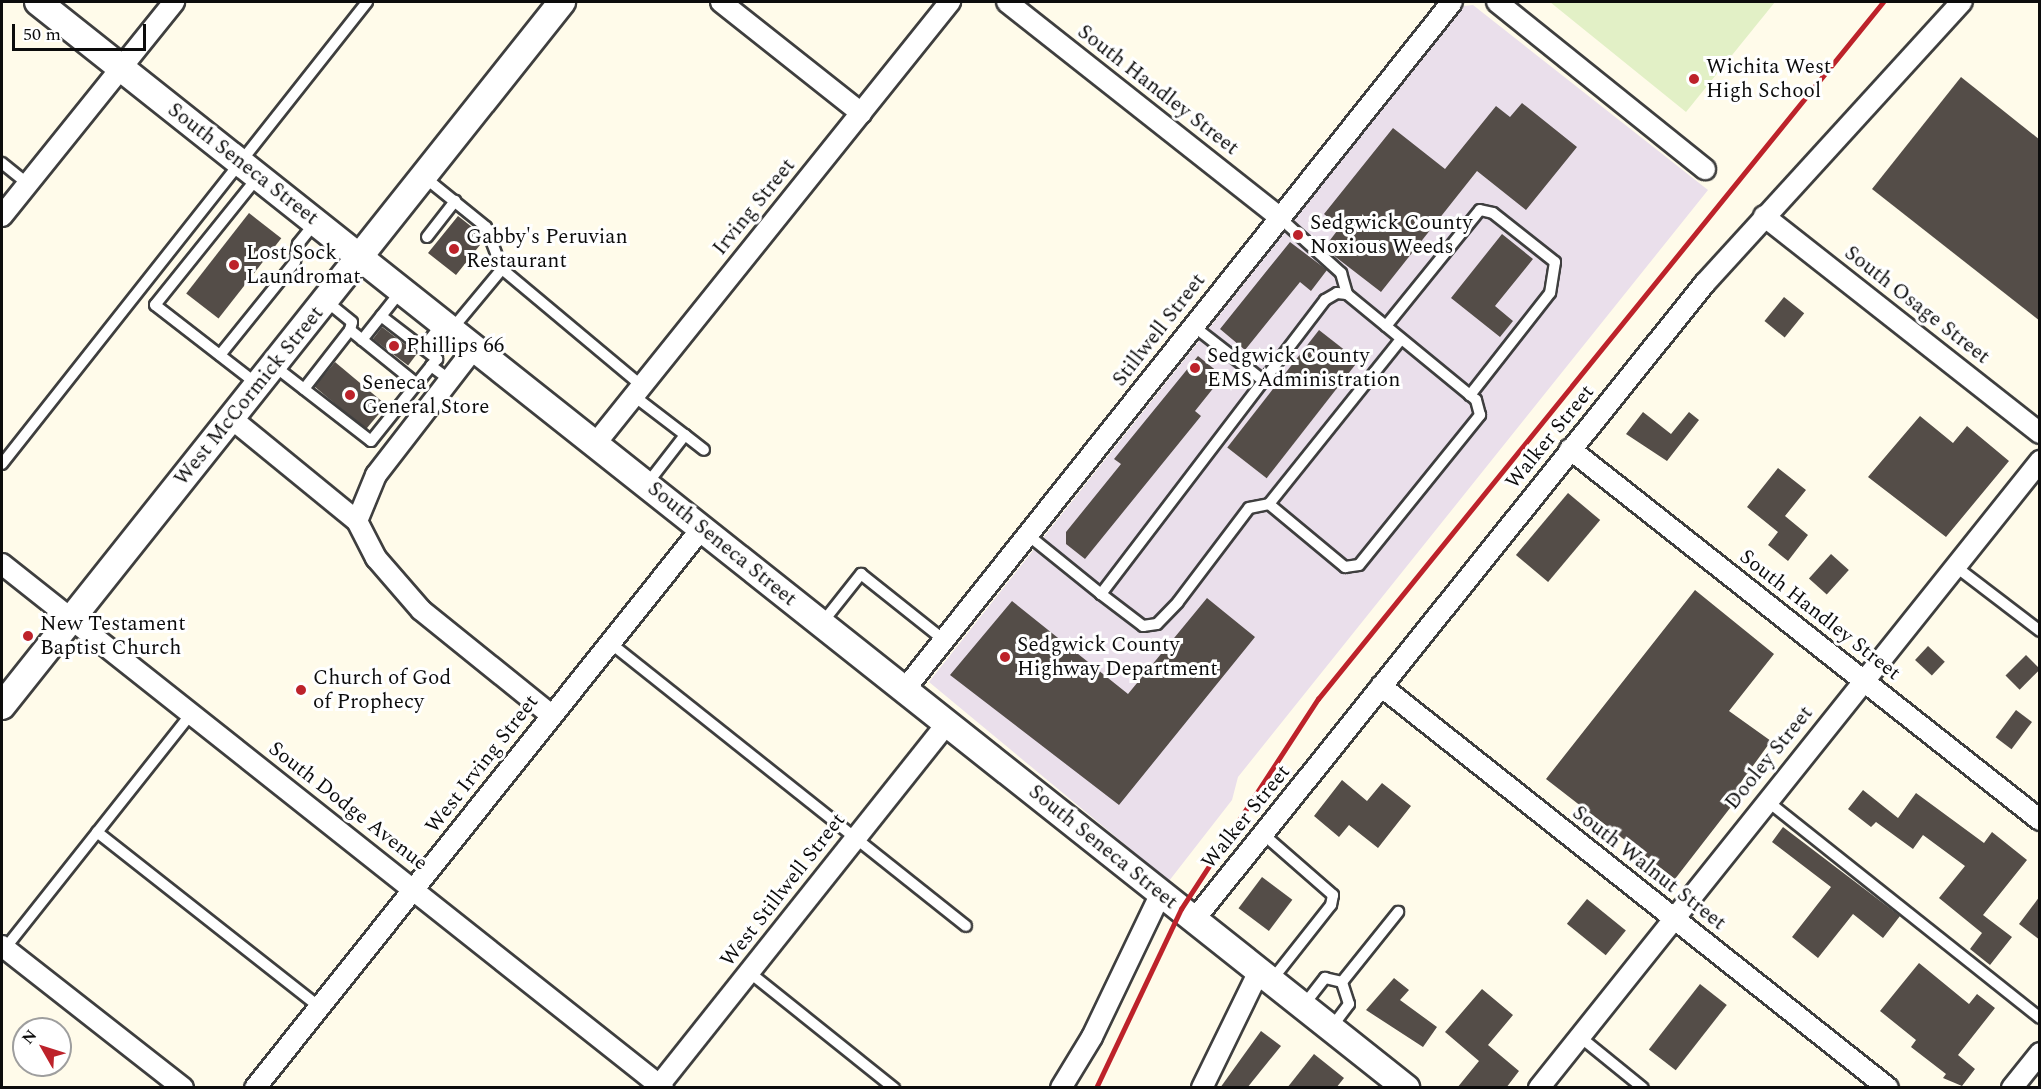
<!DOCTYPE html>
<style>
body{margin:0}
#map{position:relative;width:2041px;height:1089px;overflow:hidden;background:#fffbea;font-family:Spectral,serif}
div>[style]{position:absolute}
.industrial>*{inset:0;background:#eadfeb}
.pitch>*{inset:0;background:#e2f0c6}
.building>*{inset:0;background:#544d48;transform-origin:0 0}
.roads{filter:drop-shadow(2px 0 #3f3f3f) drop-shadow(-2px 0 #3f3f3f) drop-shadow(0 2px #3f3f3f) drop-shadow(0 -2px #3f3f3f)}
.service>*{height:10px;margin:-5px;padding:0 5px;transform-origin:5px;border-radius:5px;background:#fff}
.minor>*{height:20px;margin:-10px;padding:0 10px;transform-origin:10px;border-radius:10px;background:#fff}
.tertiary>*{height:26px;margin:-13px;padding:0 13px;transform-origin:13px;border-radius:13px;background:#fff}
.rail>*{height:4.5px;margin:-2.25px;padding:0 2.25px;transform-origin:2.25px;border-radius:2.25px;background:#bd222a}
.dots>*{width:16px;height:16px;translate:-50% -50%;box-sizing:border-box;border:3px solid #fff;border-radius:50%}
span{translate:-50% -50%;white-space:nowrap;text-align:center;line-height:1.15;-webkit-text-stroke:6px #fff;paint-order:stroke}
.poi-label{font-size:21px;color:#0c0c0c}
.left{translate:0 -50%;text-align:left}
.street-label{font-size:21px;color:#0c0c0c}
.frame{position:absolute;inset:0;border:3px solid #0c0c0c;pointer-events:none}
.north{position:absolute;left:12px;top:1017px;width:60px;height:60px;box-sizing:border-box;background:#fff;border:2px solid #9e9e9e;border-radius:50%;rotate:309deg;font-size:16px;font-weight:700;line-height:24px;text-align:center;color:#0c0c0c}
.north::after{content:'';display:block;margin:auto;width:21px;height:27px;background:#bd222a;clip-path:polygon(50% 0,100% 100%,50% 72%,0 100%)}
.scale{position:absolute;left:12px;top:24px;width:134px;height:27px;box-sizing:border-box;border:3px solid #0c0c0c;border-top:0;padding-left:8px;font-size:18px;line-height:21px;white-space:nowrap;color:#0c0c0c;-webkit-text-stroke:4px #fff;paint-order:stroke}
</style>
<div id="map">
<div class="industrial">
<i style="clip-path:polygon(1473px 5px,1708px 190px,1238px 777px,1232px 800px,1169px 881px,929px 682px,1464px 6px)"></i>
</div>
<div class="pitch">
<i style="clip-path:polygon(1550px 2px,1775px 2px,1686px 112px)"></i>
</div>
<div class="building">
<i style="clip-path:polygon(1961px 77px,2040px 140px,2040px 321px,1872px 189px)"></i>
<i style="clip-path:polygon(1522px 103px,1577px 147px,1526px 210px,1477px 171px,1381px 292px,1324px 248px,1340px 227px,1324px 214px,1393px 128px,1445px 169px,1496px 106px,1510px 117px)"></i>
<i style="left:249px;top:213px;width:41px;height:102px;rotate:38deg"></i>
<i style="clip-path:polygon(458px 216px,477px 231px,471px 239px,480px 245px,456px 275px,428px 253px)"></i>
<i style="clip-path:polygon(1502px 234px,1533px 259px,1495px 306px,1513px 321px,1500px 337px,1451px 298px)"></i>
<i style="clip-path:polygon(1290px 242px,1327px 270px,1311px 291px,1300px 282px,1245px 350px,1220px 329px)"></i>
<i style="left:1784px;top:297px;width:26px;height:31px;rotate:39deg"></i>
<i style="left:382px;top:327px;width:44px;height:15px;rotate:37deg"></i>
<i style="left:1319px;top:330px;width:50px;height:149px;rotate:38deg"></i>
<i style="clip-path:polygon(1198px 356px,1223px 376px,1195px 411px,1201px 416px,1085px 559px,1066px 544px,1066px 532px,1121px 464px,1114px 459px)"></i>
<i style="left:335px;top:362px;width:67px;height:32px;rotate:40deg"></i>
<i style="clip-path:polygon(1643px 412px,1671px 434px,1689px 412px,1699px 420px,1667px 461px,1626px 434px)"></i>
<i style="clip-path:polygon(1920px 416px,1953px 443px,1967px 426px,2009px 461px,1946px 537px,1868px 477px)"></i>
<i style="clip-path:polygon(1778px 468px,1806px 490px,1785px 516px,1808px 535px,1788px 561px,1768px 545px,1778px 532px,1747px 507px)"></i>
<i style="left:1568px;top:493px;width:42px;height:81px;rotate:40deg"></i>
<i style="left:1831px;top:554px;width:24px;height:33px;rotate:42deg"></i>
<i style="clip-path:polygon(1695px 590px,1774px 654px,1729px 711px,1771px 741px,1739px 785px,1744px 790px,1675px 879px,1546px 779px)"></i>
<i style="clip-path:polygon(1207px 598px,1255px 637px,1119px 805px,950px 675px,1012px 601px,1128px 694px)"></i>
<i style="left:1928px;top:646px;width:23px;height:19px;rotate:43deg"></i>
<i style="left:2026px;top:655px;width:20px;height:29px;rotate:45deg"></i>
<i style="left:2016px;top:710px;width:20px;height:34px;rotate:37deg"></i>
<i style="clip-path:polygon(1342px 780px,1367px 801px,1382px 783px,1411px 806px,1378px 848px,1349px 825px,1339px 837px,1314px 816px)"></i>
<i style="clip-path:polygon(1863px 790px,1898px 818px,1916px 793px,1984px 843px,1992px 832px,2027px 860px,1983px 915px,2012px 937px,1990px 965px,1970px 949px,1982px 933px,1939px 898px,1965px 866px,1923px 835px,1913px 849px,1876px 822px,1871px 827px,1848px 809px)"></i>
<i style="clip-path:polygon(1783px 827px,1900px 916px,1883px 938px,1853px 914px,1818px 958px,1792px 937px,1831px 887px,1772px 842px)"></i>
<i style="left:1262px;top:877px;width:38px;height:39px;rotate:37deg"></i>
<i style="clip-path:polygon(2040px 896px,2040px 940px,2019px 924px)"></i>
<i style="left:1587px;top:899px;width:50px;height:32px;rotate:39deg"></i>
<i style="clip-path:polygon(1919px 963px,1969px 1004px,1977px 994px,1995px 1008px,1958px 1055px,1975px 1069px,1962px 1086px,1943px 1078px,1946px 1074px,1911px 1047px,1916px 1040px,1880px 1011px)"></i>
<i style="clip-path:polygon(1394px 978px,1409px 990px,1400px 1000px,1437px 1027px,1423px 1047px,1366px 1010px)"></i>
<i style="left:1700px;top:984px;width:34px;height:83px;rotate:38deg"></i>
<i style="clip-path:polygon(1482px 989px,1513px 1015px,1488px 1045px,1519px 1071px,1506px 1088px,1457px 1088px,1479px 1061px,1445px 1032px)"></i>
<i style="clip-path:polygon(1261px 1031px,1281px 1046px,1247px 1088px,1220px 1088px)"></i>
<i style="clip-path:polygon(1314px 1054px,1344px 1078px,1336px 1088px,1287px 1088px)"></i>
</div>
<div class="roads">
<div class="service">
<i style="left:2px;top:163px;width:33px;rotate:39deg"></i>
<i style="left:423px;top:176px;width:81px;rotate:39deg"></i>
<i style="left:486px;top:227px;width:45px;rotate:69.1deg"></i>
<i style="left:1279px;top:217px;width:84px;rotate:42.1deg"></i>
<i style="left:1341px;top:273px;width:22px;rotate:74deg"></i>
<i style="left:427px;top:237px;width:46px;rotate:-52.1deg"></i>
<i style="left:381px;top:316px;width:71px;rotate:37.5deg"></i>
<i style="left:437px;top:359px;width:9px;rotate:131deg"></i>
<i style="left:1192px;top:325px;width:91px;rotate:37.9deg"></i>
<i style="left:1386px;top:326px;width:149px;rotate:-51deg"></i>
<i style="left:1480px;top:210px;width:13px;rotate:13deg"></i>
<i style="left:1493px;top:213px;width:79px;rotate:38.3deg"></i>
<i style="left:1555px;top:262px;width:31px;rotate:99deg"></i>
<i style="left:1550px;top:293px;width:130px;rotate:128.1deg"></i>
<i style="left:452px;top:329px;width:78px;rotate:-50.2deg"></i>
<i style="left:502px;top:269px;width:182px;rotate:39.9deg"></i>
<i style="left:350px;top:330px;width:86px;rotate:38.9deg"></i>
<i style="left:362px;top:340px;width:63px;rotate:-51.5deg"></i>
<i style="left:423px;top:348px;width:33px;rotate:-52deg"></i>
<i style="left:220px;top:355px;width:119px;rotate:-51.1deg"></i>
<i style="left:295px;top:262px;width:18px;rotate:-81deg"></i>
<i style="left:298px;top:244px;width:27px;rotate:-51deg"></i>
<i style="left:273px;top:365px;width:124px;rotate:37.8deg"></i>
<i style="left:371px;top:441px;width:96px;rotate:-51.3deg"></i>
<i style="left:431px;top:366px;width:22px;rotate:36deg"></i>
<i style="left:257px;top:384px;width:129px;rotate:-142.2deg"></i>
<i style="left:155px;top:305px;width:164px;rotate:-51.2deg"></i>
<i style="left:304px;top:389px;width:75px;rotate:-52.1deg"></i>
<i style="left:350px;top:330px;width:8px;rotate:-76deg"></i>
<i style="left:352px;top:322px;width:35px;rotate:-141deg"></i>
<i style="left:634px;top:396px;width:64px;rotate:37.4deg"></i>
<i style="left:685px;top:435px;width:62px;rotate:127.8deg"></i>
<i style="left:685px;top:435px;width:24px;rotate:38deg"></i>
<i style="left:2px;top:464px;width:589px;rotate:-51.69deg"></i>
<i style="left:1269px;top:504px;width:211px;rotate:-51.3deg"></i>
<i style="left:1028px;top:535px;width:94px;rotate:38.9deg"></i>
<i style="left:1101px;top:594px;width:53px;rotate:37.3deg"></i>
<i style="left:1143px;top:626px;width:14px;rotate:-8deg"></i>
<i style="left:1157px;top:624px;width:30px;rotate:-46deg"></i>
<i style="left:1178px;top:602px;width:118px;rotate:-52.9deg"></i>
<i style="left:1249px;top:508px;width:20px;rotate:-11deg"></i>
<i style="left:1269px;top:504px;width:99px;rotate:39.7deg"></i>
<i style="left:1345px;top:567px;width:14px;rotate:-8deg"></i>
<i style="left:1359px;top:565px;width:193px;rotate:-51.1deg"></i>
<i style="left:1480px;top:415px;width:16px;rotate:-105deg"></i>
<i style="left:1476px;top:400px;width:167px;rotate:-140.6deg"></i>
<i style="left:1347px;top:294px;width:10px;rotate:-174deg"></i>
<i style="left:1337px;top:293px;width:14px;rotate:150deg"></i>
<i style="left:1325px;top:300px;width:370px;rotate:127.3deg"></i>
<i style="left:1955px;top:566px;width:107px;rotate:37.4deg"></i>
<i style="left:822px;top:623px;width:63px;rotate:-51.5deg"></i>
<i style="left:861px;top:574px;width:106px;rotate:38.5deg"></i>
<i style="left:609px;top:642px;width:456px;rotate:38.5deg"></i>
<i style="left:1766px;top:800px;width:350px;rotate:38.5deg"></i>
<i style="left:97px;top:832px;width:283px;rotate:38.2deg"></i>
<i style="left:1263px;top:834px;width:93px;rotate:41.1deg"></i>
<i style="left:1333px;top:895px;width:10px;rotate:101deg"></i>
<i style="left:1331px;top:905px;width:97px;rotate:128.3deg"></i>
<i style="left:3px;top:951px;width:303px;rotate:-51.6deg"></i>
<i style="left:749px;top:972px;width:186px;rotate:38.7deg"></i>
<i style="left:1303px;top:1006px;width:36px;rotate:-52deg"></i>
<i style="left:1325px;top:978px;width:17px;rotate:13deg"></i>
<i style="left:1342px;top:982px;width:90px;rotate:-51.3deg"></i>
<i style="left:1331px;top:1028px;width:30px;rotate:-53deg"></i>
<i style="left:1349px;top:1004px;width:23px;rotate:-108deg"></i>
<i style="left:1579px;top:1036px;width:82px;rotate:39.1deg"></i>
</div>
<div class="minor">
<i style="left:721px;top:2px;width:179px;rotate:38.4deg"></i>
<i style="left:1007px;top:2px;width:347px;rotate:38.3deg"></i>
<i style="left:1497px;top:2px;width:267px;rotate:38.8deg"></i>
<i style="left:2px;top:216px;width:275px;rotate:-51.2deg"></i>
<i style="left:1764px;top:216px;width:351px;rotate:38.2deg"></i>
<i style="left:475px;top:347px;width:162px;rotate:127.7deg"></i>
<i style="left:376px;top:475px;width:50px;rotate:112.4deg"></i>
<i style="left:357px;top:521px;width:42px;rotate:62.8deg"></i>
<i style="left:376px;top:558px;width:69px;rotate:49.1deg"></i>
<i style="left:421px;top:610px;width:167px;rotate:38.9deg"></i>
<i style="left:231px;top:418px;width:163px;rotate:39.3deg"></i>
<i style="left:596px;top:443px;width:566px;rotate:-51.25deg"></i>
<i style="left:1570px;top:449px;width:599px;rotate:38.29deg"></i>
<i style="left:2px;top:564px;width:844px;rotate:38.41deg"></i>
<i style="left:1381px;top:686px;width:647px;rotate:38.41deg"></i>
<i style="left:905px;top:689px;width:878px;rotate:-51.47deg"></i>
<i style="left:1194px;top:920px;width:817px;rotate:-51.26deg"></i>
<i style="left:1705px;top:283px;width:381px;rotate:-47.6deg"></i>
<i style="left:2px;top:946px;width:230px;rotate:38.1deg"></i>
<i style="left:255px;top:1088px;width:717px;rotate:-51.4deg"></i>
<i style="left:657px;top:1088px;width:466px;rotate:-51.5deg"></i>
<i style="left:1061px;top:1088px;width:60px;rotate:-58.7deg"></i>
<i style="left:1092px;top:1037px;width:160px;rotate:-64.4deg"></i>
<i style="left:1202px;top:1088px;width:130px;rotate:-64deg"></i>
<i style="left:1539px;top:1088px;width:803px;rotate:-51.37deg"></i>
<i style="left:2012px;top:1088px;width:45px;rotate:-51.3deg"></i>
</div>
<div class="tertiary">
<i style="left:38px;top:2px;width:1747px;rotate:38.44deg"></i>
<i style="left:2px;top:706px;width:900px;rotate:-51.5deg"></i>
</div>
</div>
<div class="rail">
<i style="left:1096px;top:1088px;width:198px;rotate:-64.6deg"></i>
<i style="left:1181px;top:909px;width:251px;rotate:-56.9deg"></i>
<i style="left:1318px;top:699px;width:897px;rotate:-50.97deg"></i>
</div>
<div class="dots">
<i style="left:1694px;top:79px;background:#bd222a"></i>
<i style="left:1298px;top:235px;background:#bd222a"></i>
<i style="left:454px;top:249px;background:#bd222a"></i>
<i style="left:234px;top:265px;background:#bd222a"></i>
<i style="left:394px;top:346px;background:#bd222a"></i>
<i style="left:1195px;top:368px;background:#bd222a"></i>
<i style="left:350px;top:395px;background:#bd222a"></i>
<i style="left:28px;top:636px;background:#bd222a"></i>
<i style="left:1005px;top:657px;background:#bd222a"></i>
<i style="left:301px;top:690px;background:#bd222a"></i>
</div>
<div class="poi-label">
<span class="left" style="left:1706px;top:79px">Wichita West<br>High School</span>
<span class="left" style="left:1310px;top:235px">Sedgwick County<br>Noxious Weeds</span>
<span class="left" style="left:466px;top:249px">Gabby's Peruvian<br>Restaurant</span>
<span class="left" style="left:246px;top:265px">Lost Sock<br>Laundromat</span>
<span class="left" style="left:406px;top:346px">Phillips 66</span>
<span class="left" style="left:1207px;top:368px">Sedgwick County<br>EMS Administration</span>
<span class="left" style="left:362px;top:395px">Seneca<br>General Store</span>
<span class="left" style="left:40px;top:636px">New Testament<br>Baptist Church</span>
<span class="left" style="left:1017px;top:657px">Sedgwick County<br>Highway Department</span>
<span class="left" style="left:313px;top:690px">Church of God<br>of Prophecy</span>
</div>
<div class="street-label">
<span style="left:1158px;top:90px;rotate:38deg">South Handley Street</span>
<span style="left:243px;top:164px;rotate:38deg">South Seneca Street</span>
<span style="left:754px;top:207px;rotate:-51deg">Irving Street</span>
<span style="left:1917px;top:305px;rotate:38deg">South Osage Street</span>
<span style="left:1159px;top:330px;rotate:-52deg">Stillwell Street</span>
<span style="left:249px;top:396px;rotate:-51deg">West McCormick Street</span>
<span style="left:1550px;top:437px;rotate:-51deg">Walker Street</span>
<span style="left:722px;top:544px;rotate:39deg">South Seneca Street</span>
<span style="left:1820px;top:615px;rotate:38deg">South Handley Street</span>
<span style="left:1769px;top:758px;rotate:-51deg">Dooley Street</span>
<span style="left:482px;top:764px;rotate:-52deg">West Irving Street</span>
<span style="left:348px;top:806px;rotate:38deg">South Dodge Avenue</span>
<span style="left:1246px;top:817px;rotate:-51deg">Walker Street</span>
<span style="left:1103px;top:847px;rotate:39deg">South Seneca Street</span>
<span style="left:1649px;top:868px;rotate:38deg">South Walnut Street</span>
<span style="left:783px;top:890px;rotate:-52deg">West Stillwell Street</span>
</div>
<div class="frame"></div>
<div class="north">N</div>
<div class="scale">50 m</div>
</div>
